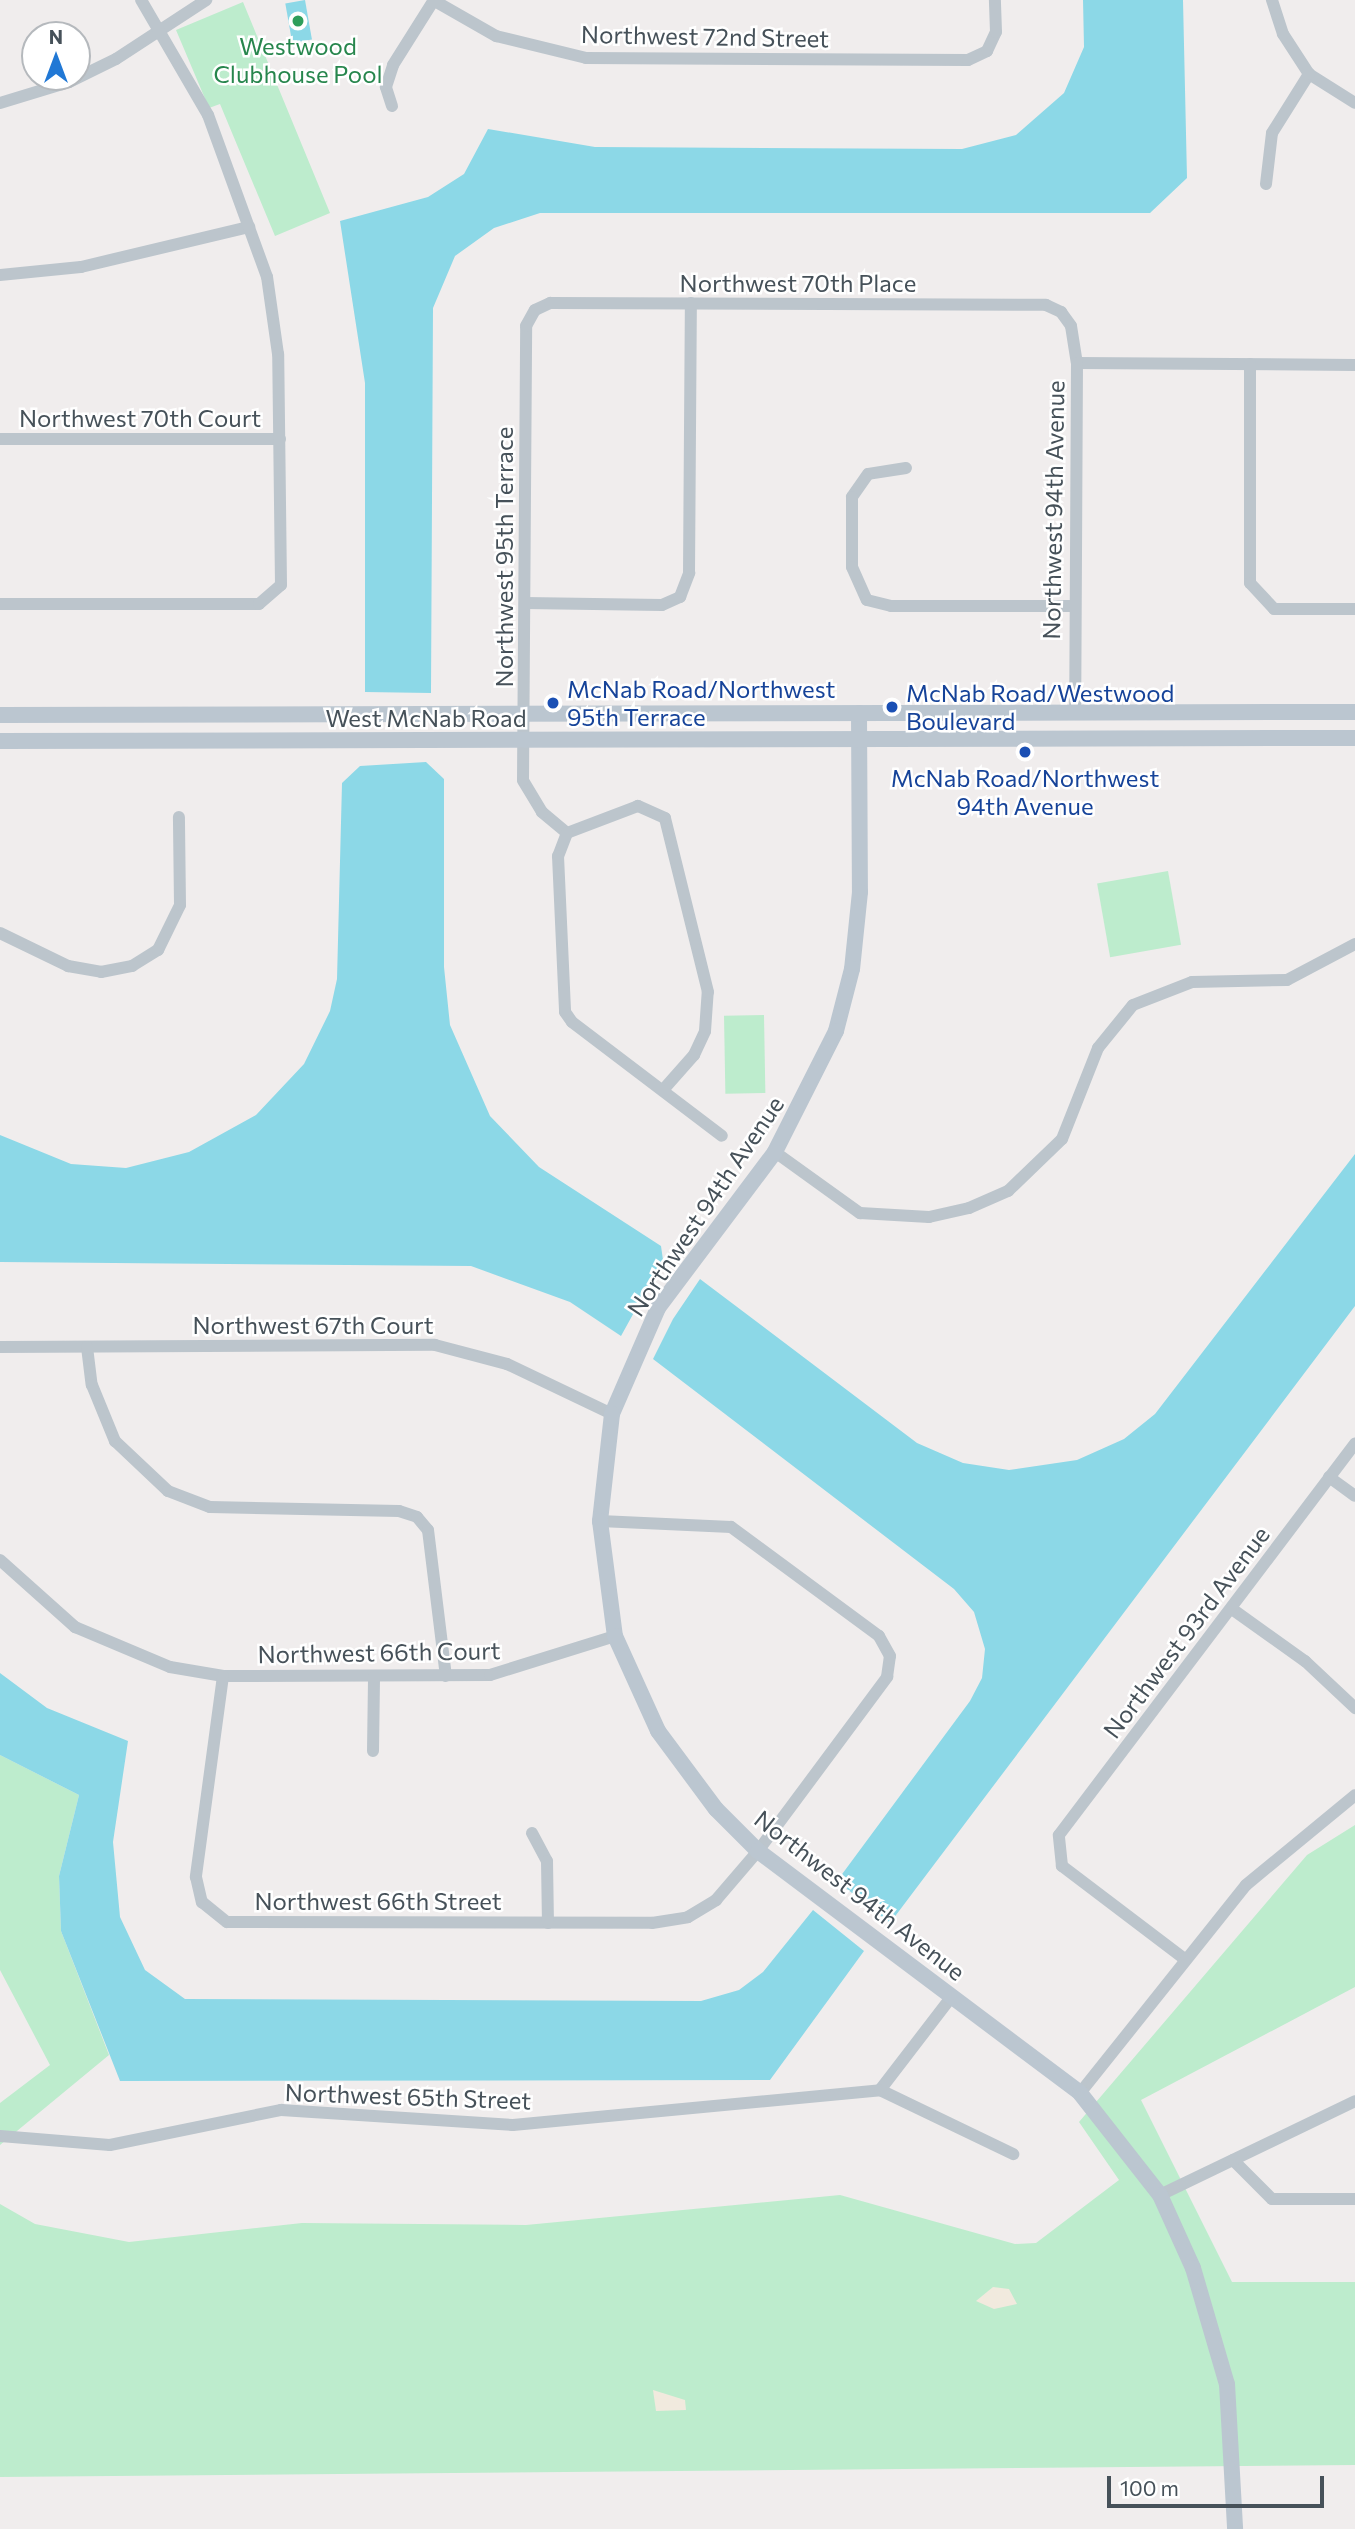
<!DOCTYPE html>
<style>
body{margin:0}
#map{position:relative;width:1355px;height:2529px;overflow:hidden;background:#f0eded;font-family:Commissioner,sans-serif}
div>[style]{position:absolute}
.green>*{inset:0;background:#bdeccd;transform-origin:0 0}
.sand>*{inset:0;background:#f1eade}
.water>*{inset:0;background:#8cd8e7;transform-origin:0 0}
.street>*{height:12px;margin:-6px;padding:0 6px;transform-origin:6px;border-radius:6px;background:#bcc5cc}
.secondary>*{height:16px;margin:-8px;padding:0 8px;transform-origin:8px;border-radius:8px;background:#bbc6d0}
.dots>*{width:19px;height:19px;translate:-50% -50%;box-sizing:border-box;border:4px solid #fff;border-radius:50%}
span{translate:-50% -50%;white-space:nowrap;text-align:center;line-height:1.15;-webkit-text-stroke:5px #fff;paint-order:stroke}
.street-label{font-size:24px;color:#465159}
.leisure-label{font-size:24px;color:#27864d}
.transit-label{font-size:24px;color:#164399}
.left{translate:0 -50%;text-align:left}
.north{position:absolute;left:21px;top:21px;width:70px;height:70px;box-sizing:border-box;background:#fff;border:2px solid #b5b9bd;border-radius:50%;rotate:0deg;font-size:19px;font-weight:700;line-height:28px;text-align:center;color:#465159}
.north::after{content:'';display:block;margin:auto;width:24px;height:32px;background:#2178d5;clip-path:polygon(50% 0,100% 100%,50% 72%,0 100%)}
.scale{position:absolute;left:1107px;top:2476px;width:217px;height:32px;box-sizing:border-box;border:4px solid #465159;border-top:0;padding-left:9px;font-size:21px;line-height:24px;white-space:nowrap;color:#465159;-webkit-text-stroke:5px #fff;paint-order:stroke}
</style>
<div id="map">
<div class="green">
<i style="clip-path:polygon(243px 2px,330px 213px,275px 236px,220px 104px,209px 108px,176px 30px)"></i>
<i style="left:1168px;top:871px;width:75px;height:72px;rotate:80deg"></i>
<i style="left:764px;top:1015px;width:78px;height:40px;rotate:89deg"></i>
<i style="clip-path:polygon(0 1755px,79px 1795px,59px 1876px,61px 1931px,109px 2055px,0 2145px,0 2103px,50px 2065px,0 1970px)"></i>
<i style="clip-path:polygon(1355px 1825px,1355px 1987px,1141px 2100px,1232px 2282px,1355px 2282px,1355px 2465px,0 2477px,0 2204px,35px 2224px,129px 2242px,302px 2223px,526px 2225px,840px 2195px,1015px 2244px,1036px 2243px,1119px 2180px,1079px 2122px,1307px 1855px)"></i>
</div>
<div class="sand">
<i style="clip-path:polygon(993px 2287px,1009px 2289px,1017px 2304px,994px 2309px,976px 2301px)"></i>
<i style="clip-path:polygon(653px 2390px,685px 2400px,686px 2410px,656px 2411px)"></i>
</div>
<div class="water">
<i style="left:305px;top:0;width:40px;height:20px;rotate:80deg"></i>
<i style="clip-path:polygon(1083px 0,1183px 0,1187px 178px,1150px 213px,540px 213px,494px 228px,455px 256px,433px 308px,431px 693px,365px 692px,365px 383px,340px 221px,428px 197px,464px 174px,488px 129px,595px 147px,962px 149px,1016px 135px,1064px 93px,1084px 47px)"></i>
<i style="clip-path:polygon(426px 762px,444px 779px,444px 967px,450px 1025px,490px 1116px,539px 1167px,661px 1246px,663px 1260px,621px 1336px,570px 1302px,471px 1266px,0 1262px,0 1135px,71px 1164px,126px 1168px,189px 1152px,256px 1115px,304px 1064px,330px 1011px,337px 979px,342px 783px,360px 766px)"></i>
<i style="clip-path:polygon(1355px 1154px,1355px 1306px,890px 1923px,837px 1881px,970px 1701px,982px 1678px,985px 1649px,974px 1612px,954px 1589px,653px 1359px,673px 1319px,700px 1279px,917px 1443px,963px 1463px,1009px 1470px,1077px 1460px,1124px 1439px,1155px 1414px)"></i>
<i style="clip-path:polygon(0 1673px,47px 1708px,128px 1741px,113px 1842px,120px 1917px,145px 1970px,185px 1999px,701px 2001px,739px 1990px,763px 1972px,813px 1910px,864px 1951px,770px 2080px,120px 2081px,61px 1931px,59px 1876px,79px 1795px,0 1755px)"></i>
</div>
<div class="street">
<i style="left:433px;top:0;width:73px;rotate:29.7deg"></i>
<i style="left:496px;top:36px;width:93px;rotate:13.7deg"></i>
<i style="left:586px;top:58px;width:382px;rotate:0.3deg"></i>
<i style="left:968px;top:60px;width:21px;rotate:-25deg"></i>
<i style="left:987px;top:51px;width:21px;rotate:-65deg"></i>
<i style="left:996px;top:32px;width:32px;rotate:-92deg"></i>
<i style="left:1309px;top:74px;width:54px;rotate:32.2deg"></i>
<i style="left:0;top:103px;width:72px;rotate:-16.9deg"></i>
<i style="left:69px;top:82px;width:52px;rotate:-26.1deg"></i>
<i style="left:116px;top:59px;width:108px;rotate:-33.2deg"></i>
<i style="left:392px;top:106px;width:20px;rotate:-108deg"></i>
<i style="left:386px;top:87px;width:23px;rotate:-72deg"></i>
<i style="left:393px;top:65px;width:77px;rotate:-57.8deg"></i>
<i style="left:1266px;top:184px;width:51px;rotate:-83.3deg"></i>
<i style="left:1272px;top:133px;width:70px;rotate:-57.9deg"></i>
<i style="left:1309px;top:74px;width:48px;rotate:-123deg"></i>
<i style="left:1283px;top:34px;width:36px;rotate:-108deg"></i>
<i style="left:0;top:275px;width:81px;rotate:-5.6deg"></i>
<i style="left:81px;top:267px;width:173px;rotate:-13.4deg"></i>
<i style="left:1077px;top:363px;width:278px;rotate:0.4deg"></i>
<i style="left:1250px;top:364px;width:219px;rotate:90deg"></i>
<i style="left:1250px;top:583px;width:35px;rotate:47deg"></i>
<i style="left:1274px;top:609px;width:81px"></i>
<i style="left:0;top:439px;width:280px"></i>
<i style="left:906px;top:468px;width:38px;rotate:171deg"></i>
<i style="left:868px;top:474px;width:28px;rotate:125deg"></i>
<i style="left:852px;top:497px;width:70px;rotate:90deg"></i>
<i style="left:852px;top:567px;width:36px;rotate:66deg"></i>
<i style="left:867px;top:600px;width:25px;rotate:14deg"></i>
<i style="left:891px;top:606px;width:183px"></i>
<i style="left:525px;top:603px;width:137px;rotate:0.8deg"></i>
<i style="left:662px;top:605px;width:20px;rotate:-24deg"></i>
<i style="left:680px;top:597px;width:26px;rotate:-69deg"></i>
<i style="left:689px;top:573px;width:270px;rotate:-89.6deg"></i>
<i style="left:0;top:604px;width:259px"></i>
<i style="left:259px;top:604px;width:29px;rotate:-41deg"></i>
<i style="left:281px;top:585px;width:231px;rotate:-90.7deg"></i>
<i style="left:278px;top:354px;width:78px;rotate:-98.1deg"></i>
<i style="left:267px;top:277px;width:172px;rotate:-110deg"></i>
<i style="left:208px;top:115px;width:133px;rotate:-120.2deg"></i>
<i style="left:567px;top:833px;width:33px;rotate:-140deg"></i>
<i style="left:542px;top:812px;width:37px;rotate:-121deg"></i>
<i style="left:523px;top:780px;width:454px;rotate:-89.6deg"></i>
<i style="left:526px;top:326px;width:18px;rotate:-61deg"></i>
<i style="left:535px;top:310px;width:17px;rotate:-25deg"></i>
<i style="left:550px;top:303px;width:496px;rotate:0.2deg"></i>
<i style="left:1046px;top:305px;width:17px;rotate:25deg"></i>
<i style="left:1061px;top:312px;width:17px;rotate:54deg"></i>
<i style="left:1071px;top:326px;width:37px;rotate:81deg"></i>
<i style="left:1077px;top:363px;width:349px;rotate:90.3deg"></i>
<i style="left:0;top:933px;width:76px;rotate:25.9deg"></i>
<i style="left:68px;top:966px;width:34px;rotate:10deg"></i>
<i style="left:101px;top:972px;width:32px;rotate:-11deg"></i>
<i style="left:132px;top:966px;width:31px;rotate:-32deg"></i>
<i style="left:158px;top:950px;width:50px;rotate:-63.9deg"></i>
<i style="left:180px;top:905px;width:88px;rotate:-90.7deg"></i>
<i style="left:663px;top:1090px;width:47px;rotate:-48.5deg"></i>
<i style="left:694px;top:1055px;width:26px;rotate:-65deg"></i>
<i style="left:705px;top:1031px;width:39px;rotate:-86deg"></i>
<i style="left:708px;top:992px;width:179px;rotate:-103.9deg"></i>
<i style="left:665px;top:818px;width:30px;rotate:-156deg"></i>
<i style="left:638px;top:806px;width:76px;rotate:159.2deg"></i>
<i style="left:567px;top:833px;width:25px;rotate:111deg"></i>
<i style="left:558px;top:856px;width:156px;rotate:87.4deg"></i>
<i style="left:565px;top:1012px;width:12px;rotate:55deg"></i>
<i style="left:572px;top:1022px;width:188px;rotate:37.2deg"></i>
<i style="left:775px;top:1152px;width:105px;rotate:35.7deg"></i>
<i style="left:860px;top:1213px;width:69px;rotate:3.3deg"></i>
<i style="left:929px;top:1217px;width:41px;rotate:-12.7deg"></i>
<i style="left:969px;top:1208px;width:43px;rotate:-23.6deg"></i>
<i style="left:1008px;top:1191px;width:75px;rotate:-43.9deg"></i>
<i style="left:1062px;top:1139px;width:98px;rotate:-68.4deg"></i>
<i style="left:1098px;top:1048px;width:55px;rotate:-50.9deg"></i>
<i style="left:1133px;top:1005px;width:63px;rotate:-21.3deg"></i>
<i style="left:1192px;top:982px;width:95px;rotate:-1.2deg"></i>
<i style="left:1287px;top:980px;width:77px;rotate:-27.9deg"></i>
<i style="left:0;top:1347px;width:435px;rotate:-0.3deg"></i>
<i style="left:435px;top:1345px;width:74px;rotate:14.8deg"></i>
<i style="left:507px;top:1364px;width:116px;rotate:25.5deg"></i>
<i style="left:87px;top:1347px;width:38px;rotate:83deg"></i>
<i style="left:92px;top:1385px;width:61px;rotate:67.7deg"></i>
<i style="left:115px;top:1441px;width:73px;rotate:43.3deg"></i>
<i style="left:168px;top:1491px;width:45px;rotate:20.9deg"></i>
<i style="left:210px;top:1507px;width:189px;rotate:1.2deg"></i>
<i style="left:399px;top:1511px;width:19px;rotate:18deg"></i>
<i style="left:417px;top:1517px;width:17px;rotate:50deg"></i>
<i style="left:428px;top:1530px;width:147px;rotate:83deg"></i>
<i style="left:1329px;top:1477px;width:32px;rotate:36deg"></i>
<i style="left:0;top:1560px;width:101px;rotate:41.8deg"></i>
<i style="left:75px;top:1627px;width:103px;rotate:22.8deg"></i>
<i style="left:170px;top:1667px;width:54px;rotate:9.6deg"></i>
<i style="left:223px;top:1676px;width:267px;rotate:-0.2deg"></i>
<i style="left:490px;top:1675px;width:131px;rotate:-17.3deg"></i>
<i style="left:1232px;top:1609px;width:90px;rotate:35.5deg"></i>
<i style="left:1305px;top:1661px;width:69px;rotate:43.2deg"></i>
<i style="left:223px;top:1676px;width:203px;rotate:97.7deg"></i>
<i style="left:196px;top:1877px;width:26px;rotate:77deg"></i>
<i style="left:202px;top:1902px;width:32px;rotate:39deg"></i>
<i style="left:227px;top:1922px;width:425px;rotate:0.1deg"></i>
<i style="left:652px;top:1923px;width:36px;rotate:-9deg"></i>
<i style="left:688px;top:1917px;width:33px;rotate:-31deg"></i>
<i style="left:716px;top:1900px;width:65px;rotate:-49.4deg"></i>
<i style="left:758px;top:1851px;width:217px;rotate:-53.4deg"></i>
<i style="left:887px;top:1677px;width:21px;rotate:-82deg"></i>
<i style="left:890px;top:1656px;width:23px;rotate:-119deg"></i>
<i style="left:879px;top:1636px;width:184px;rotate:-143.6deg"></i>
<i style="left:731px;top:1527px;width:131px;rotate:-177.4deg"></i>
<i style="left:373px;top:1751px;width:74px;rotate:-89.2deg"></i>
<i style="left:532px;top:1833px;width:32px;rotate:62deg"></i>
<i style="left:547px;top:1861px;width:62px;rotate:89.1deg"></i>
<i style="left:1182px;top:1957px;width:151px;rotate:-142.8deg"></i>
<i style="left:1062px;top:1866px;width:31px;rotate:-96deg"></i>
<i style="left:1059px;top:1835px;width:491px;rotate:-52.9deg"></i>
<i style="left:880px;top:2090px;width:118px;rotate:-52.5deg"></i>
<i style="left:1080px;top:2093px;width:266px;rotate:-51.4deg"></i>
<i style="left:1246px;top:1885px;width:141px;rotate:-39.5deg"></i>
<i style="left:0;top:2136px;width:110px;rotate:4.7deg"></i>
<i style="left:110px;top:2145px;width:175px;rotate:-11.6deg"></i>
<i style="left:281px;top:2110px;width:232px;rotate:3.7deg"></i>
<i style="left:513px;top:2125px;width:369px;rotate:-5.4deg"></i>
<i style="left:880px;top:2090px;width:148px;rotate:25.7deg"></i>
<i style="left:1233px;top:2160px;width:55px;rotate:45deg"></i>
<i style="left:1272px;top:2199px;width:83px"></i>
<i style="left:1160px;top:2195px;width:216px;rotate:-25.7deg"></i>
</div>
<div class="secondary">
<i style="left:859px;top:713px;width:179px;rotate:89.7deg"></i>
<i style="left:860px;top:892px;width:77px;rotate:95.9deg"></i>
<i style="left:852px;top:969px;width:64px;rotate:104.5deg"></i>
<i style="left:836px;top:1031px;width:136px;rotate:116.8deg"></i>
<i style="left:775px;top:1152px;width:195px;rotate:126.9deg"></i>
<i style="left:658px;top:1308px;width:116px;rotate:113.5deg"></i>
<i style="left:612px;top:1414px;width:108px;rotate:96.4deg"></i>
<i style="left:600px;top:1521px;width:116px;rotate:82.6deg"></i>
<i style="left:615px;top:1636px;width:104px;rotate:65.6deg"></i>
<i style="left:658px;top:1731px;width:97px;rotate:53.4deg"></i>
<i style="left:716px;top:1809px;width:59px;rotate:45deg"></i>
<i style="left:758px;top:1851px;width:403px;rotate:36.9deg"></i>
<i style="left:1080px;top:2093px;width:130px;rotate:51.9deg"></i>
<i style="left:1160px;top:2195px;width:80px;rotate:65.7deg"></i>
<i style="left:1193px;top:2268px;width:121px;rotate:73.7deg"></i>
<i style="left:1227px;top:2384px;width:145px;rotate:86.8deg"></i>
<i style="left:0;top:715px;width:1355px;rotate:-0.13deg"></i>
<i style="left:0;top:741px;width:1355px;rotate:-0.13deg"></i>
</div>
<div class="dots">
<i style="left:298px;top:21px;background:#2e9e5b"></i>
<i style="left:553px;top:703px;background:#1a4fb4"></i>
<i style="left:892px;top:707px;background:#1a4fb4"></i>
<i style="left:1025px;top:752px;background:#1a4fb4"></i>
</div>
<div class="street-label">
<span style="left:705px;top:36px;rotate:1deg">Northwest 72nd Street</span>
<span style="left:798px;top:283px">Northwest 70th Place</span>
<span style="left:140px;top:418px">Northwest 70th Court</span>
<span style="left:1053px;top:510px;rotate:-89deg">Northwest 94th Avenue</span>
<span style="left:504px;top:557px;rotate:-90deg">Northwest 95th Terrace</span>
<span style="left:426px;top:718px">West McNab Road</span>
<span style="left:705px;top:1206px;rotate:-56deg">Northwest 94th Avenue</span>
<span style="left:313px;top:1325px">Northwest 67th Court</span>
<span style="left:1186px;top:1632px;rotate:-53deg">Northwest 93rd Avenue</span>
<span style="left:379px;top:1652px;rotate:-1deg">Northwest 66th Court</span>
<span style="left:860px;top:1895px;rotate:38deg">Northwest 94th Avenue</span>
<span style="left:378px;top:1901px">Northwest 66th Street</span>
<span style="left:408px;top:2096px;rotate:2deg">Northwest 65th Street</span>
</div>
<div class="leisure-label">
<span style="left:298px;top:60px">Westwood<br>Clubhouse Pool</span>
</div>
<div class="transit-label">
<span class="left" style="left:567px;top:703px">McNab Road/Northwest<br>95th Terrace</span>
<span class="left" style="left:906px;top:707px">McNab Road/Westwood<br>Boulevard</span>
<span style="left:1025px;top:792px">McNab Road/Northwest<br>94th Avenue</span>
</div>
<div class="north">N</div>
<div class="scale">100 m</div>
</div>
